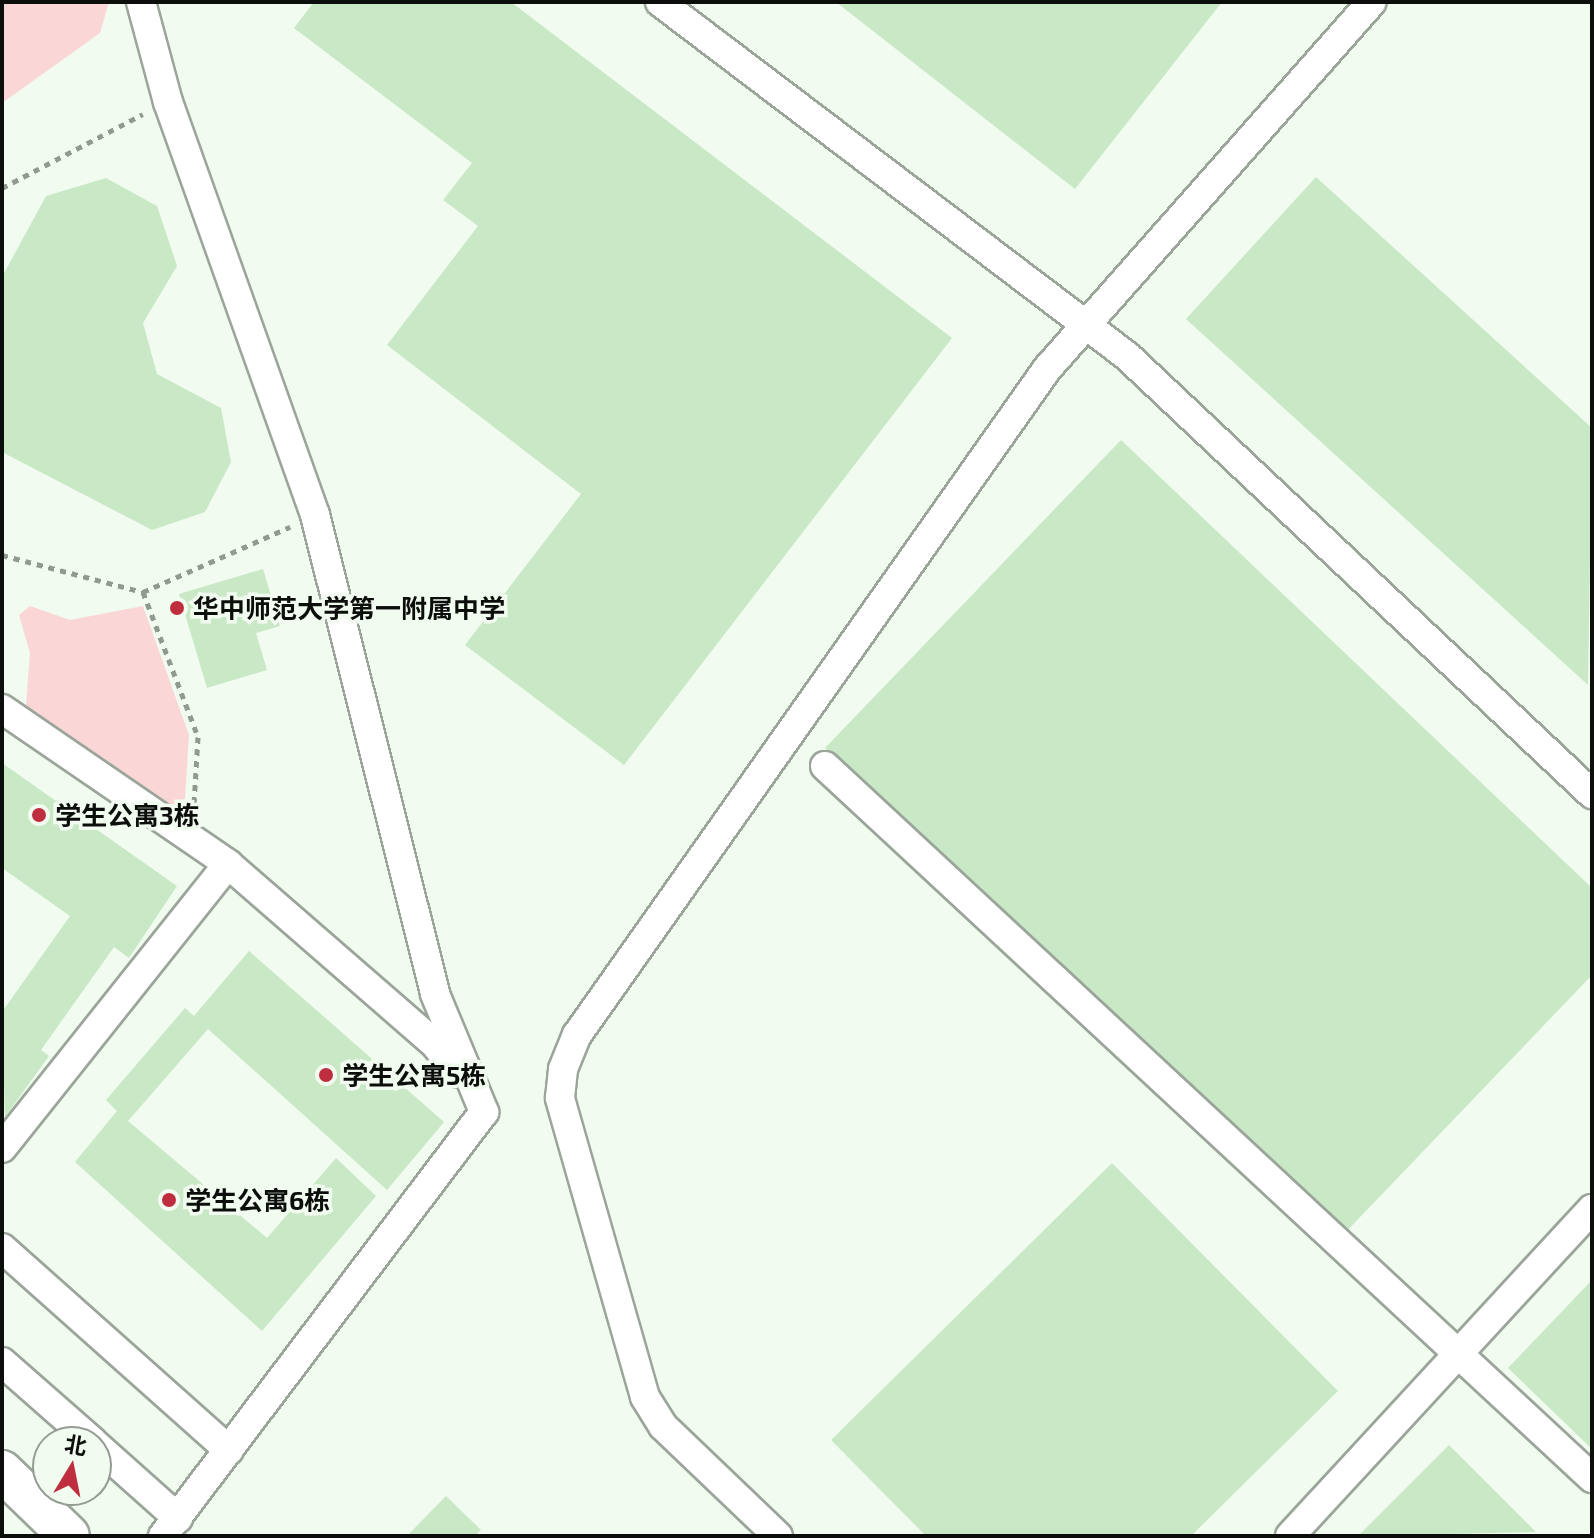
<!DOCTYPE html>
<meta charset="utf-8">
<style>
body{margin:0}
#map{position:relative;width:1594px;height:1538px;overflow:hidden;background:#f1fbf0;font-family:"Exo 2","Noto Sans SC",sans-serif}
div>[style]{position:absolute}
.green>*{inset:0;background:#fad7d6}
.building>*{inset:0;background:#c9e8c5}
.path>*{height:5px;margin-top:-2.5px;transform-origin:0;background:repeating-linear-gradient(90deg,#929991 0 6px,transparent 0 12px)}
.roads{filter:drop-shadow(2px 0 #9ba59a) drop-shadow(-2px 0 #9ba59a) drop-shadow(0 2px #9ba59a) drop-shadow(0 -2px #9ba59a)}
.street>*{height:28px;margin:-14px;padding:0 14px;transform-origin:14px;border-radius:14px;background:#fff}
.secondary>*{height:40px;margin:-20px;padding:0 20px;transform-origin:20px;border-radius:20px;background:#fff}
.dots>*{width:22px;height:22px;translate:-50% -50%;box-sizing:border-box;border:4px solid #f1fbf0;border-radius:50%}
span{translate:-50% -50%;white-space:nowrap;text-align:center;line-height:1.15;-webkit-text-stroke:7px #f1fbf0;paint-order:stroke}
.poi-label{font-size:26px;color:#0b0e0a;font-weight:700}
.left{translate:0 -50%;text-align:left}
.frame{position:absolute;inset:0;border:4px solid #0b0e0a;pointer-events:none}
.north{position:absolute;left:32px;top:1426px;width:80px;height:80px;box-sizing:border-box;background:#f1fbf0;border:2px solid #959c94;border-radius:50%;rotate:10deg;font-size:22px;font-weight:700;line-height:32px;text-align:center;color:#0b0e0a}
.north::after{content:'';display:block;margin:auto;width:28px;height:36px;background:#bf2e3e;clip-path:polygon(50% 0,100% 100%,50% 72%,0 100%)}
</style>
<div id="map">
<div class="green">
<i style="clip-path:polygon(2px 2px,109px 2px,100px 33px,2px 103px)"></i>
<i style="clip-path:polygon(30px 606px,70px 620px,143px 606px,189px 735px,184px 815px,26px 706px,30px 653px,19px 615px)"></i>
</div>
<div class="building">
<i style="clip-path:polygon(314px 2px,511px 2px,952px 338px,624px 765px,465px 645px,581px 494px,387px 345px,478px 226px,443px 200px,472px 163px,294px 28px)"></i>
<i style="clip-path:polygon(836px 2px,1222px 2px,1075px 189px)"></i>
<i style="clip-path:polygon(1316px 177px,1592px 428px,1588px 685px,1186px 319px)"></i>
<i style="clip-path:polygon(106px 178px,157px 206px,177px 266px,143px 323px,157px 374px,221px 408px,231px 462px,205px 512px,152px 530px,2px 452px,2px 277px,46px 196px)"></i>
<i style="clip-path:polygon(1121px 440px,1592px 888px,1592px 975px,1340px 1238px,825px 748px)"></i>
<i style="clip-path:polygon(263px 569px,280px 626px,256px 633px,267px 670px,207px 688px,179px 594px)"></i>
<i style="clip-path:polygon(2px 763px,177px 886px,129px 958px,114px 947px,41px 1050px,49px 1056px,5px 1117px,2px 1012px,70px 916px,2px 868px)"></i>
<i style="clip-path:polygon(249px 951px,444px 1122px,387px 1190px,208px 1029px,128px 1121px,267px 1238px,336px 1158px,376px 1196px,262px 1331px,75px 1162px,117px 1111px,106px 1100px,185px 1008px,194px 1016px)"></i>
<i style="clip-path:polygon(1112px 1163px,1338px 1391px,1191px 1536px,926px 1536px,831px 1440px)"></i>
<i style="clip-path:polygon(1592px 1280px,1592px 1449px,1508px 1368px)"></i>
<i style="clip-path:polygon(1449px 1445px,1536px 1532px,1358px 1536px)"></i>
<i style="clip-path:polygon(446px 1496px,481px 1530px,475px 1536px,407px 1536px)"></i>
</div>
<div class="path">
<i style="left:2px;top:188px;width:159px;rotate:-27.7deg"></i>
<i style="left:2px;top:555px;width:146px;rotate:14.7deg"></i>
<i style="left:143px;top:592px;width:161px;rotate:-23.9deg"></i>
<i style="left:143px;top:592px;width:155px;rotate:69.2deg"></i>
<i style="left:198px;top:737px;width:68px;rotate:93.4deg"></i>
</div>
<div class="roads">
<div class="street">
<i style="left:141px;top:2px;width:104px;rotate:74.9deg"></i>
<i style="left:168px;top:102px;width:438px;rotate:70.4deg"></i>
<i style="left:315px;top:515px;width:494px;rotate:75.9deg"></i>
<i style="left:435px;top:994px;width:128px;rotate:67.4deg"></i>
<i style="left:484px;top:1112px;width:532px;rotate:127.13deg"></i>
<i style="left:660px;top:2px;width:586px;rotate:37.16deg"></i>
<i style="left:1127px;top:356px;width:639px;rotate:43.29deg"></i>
<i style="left:2px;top:709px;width:274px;rotate:34.4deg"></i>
<i style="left:228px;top:864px;width:276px;rotate:41deg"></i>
<i style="left:436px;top:1045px;width:34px;rotate:54deg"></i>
<i style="left:825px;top:766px;width:1047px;rotate:42.87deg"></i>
<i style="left:2px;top:1148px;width:363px;rotate:-51.5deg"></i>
<i style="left:2px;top:1248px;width:304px;rotate:41.7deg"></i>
<i style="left:2px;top:1362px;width:121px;rotate:41.3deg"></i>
<i style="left:96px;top:1445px;width:110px;rotate:41.7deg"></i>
<i style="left:778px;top:1536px;width:159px;rotate:-136.3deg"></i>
<i style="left:663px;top:1426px;width:34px;rotate:-122deg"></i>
<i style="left:645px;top:1397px;width:311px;rotate:-105.9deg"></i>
<i style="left:560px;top:1098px;width:29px;rotate:-84deg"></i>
<i style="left:563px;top:1069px;width:37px;rotate:-68deg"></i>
<i style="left:577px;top:1035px;width:815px;rotate:-54.79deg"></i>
<i style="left:1047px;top:369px;width:490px;rotate:-48.5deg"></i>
<i style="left:1290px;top:1536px;width:445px;rotate:-47.3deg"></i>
</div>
<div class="secondary">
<i style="left:2px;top:1471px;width:93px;rotate:44.1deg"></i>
</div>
</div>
<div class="dots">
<i style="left:177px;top:608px;background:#bf2e3e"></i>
<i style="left:39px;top:815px;background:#bf2e3e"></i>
<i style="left:326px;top:1075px;background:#bf2e3e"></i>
<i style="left:169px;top:1200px;background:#bf2e3e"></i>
</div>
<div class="poi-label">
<span class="left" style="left:193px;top:608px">华中师范大学第一附属中学</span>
<span class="left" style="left:55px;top:815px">学生公寓3栋</span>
<span class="left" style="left:342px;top:1075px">学生公寓5栋</span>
<span class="left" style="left:185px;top:1200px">学生公寓6栋</span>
</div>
<div class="frame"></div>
<div class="north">北</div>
</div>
